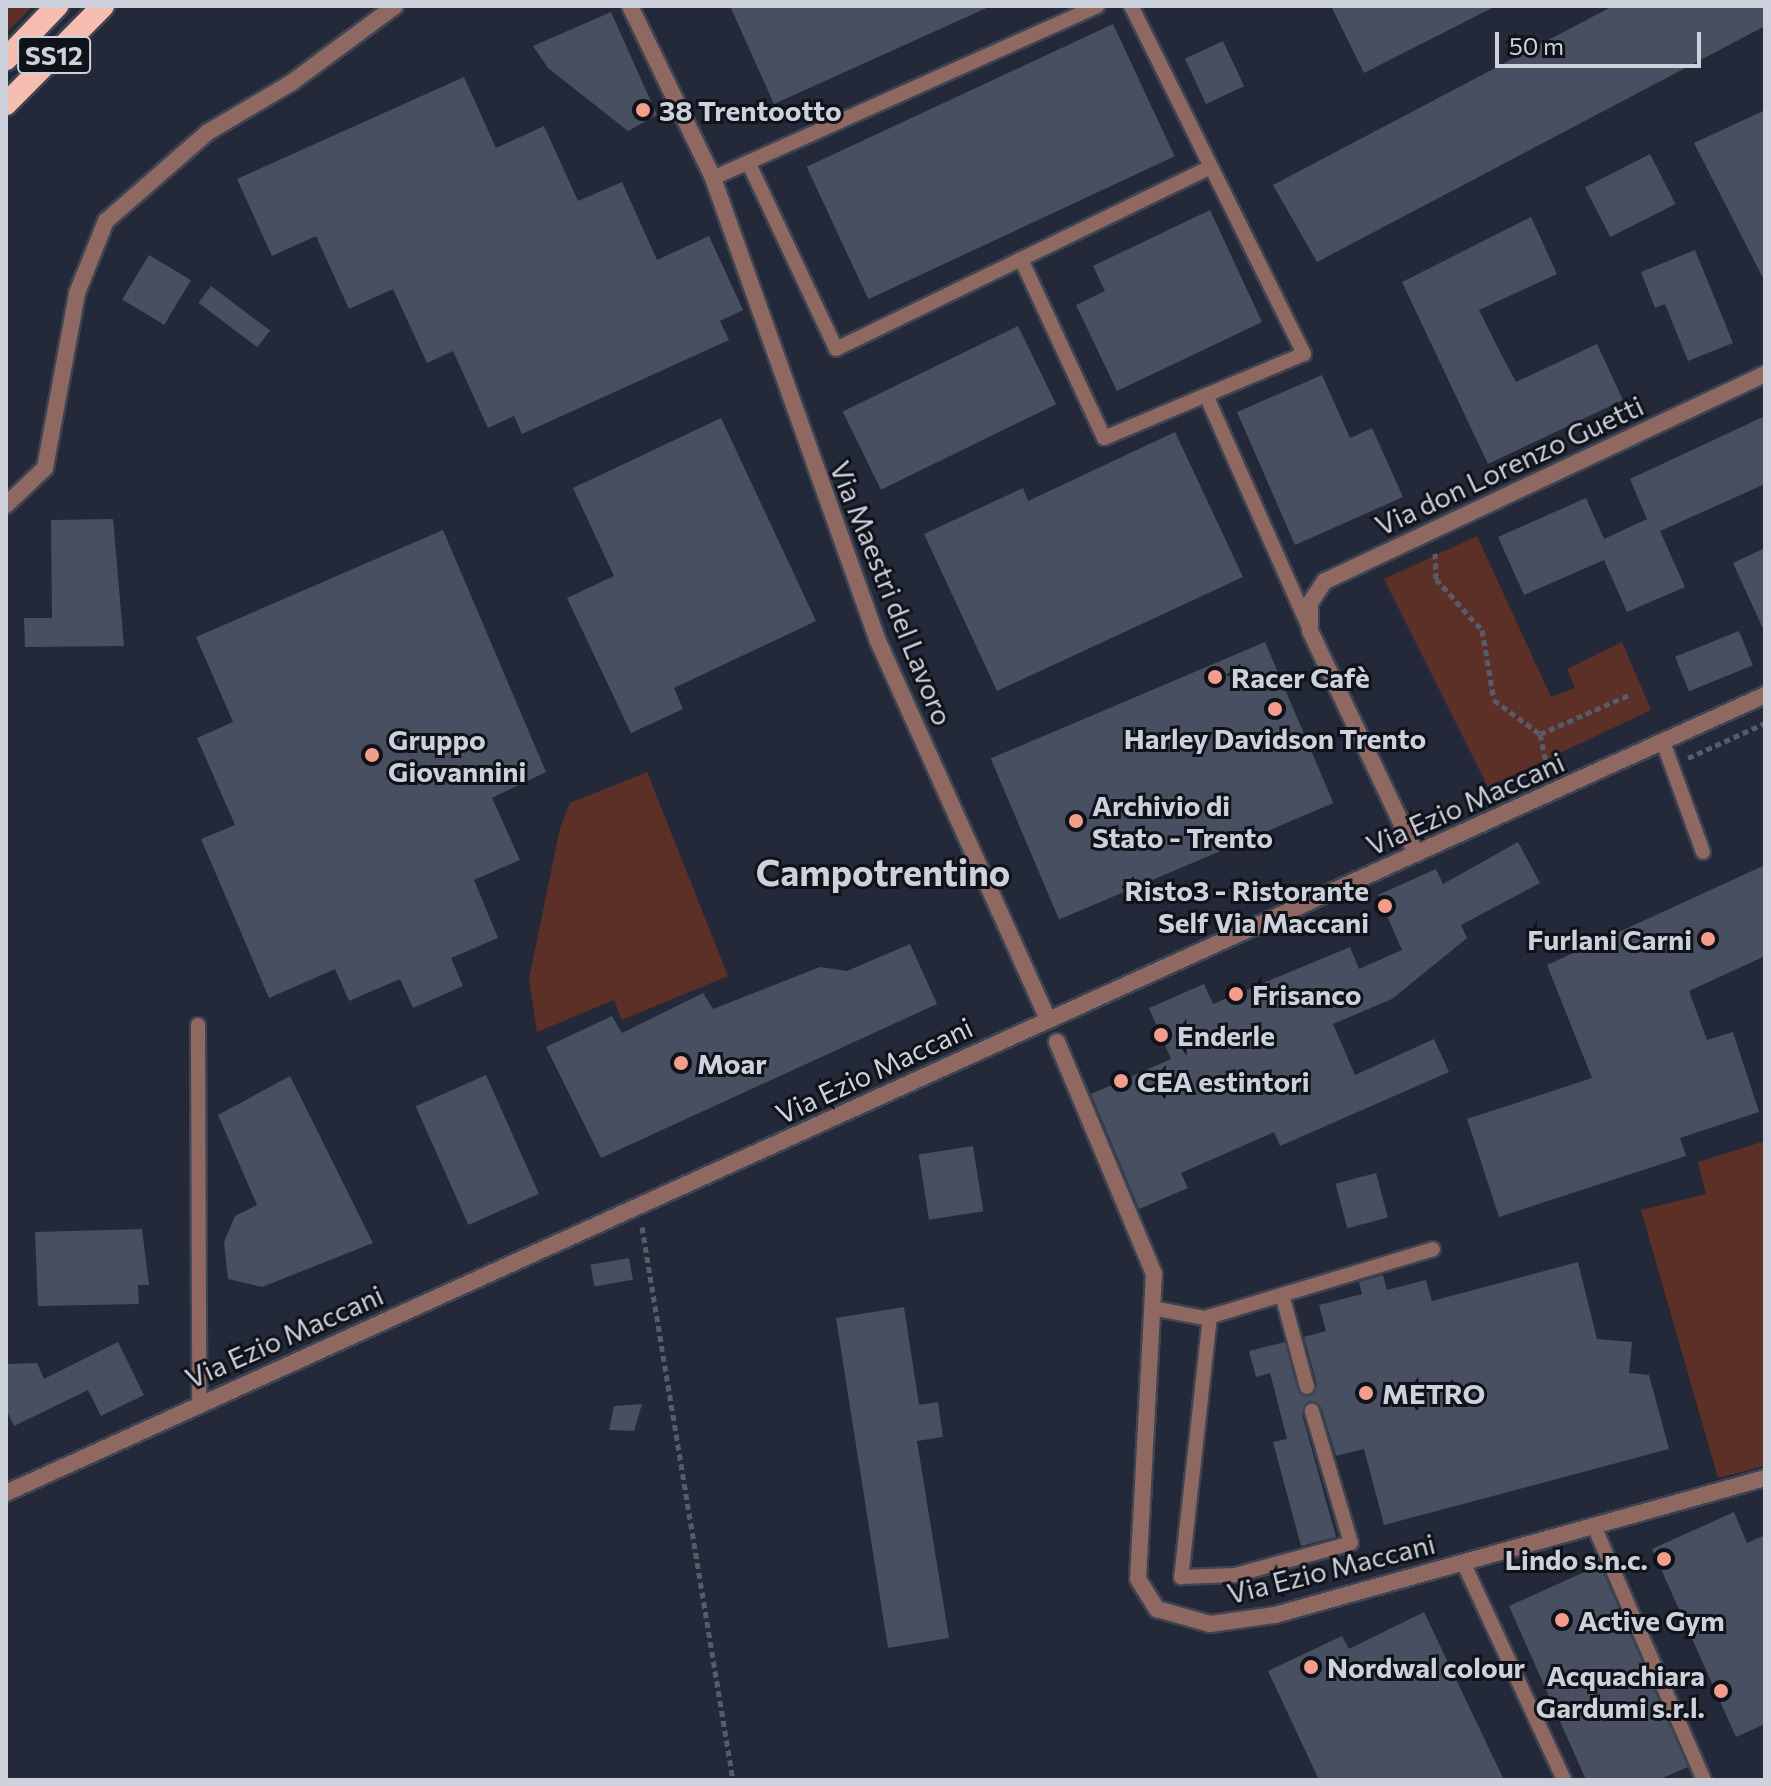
<!DOCTYPE html>
<meta charset="utf-8">
<style>
body{margin:0}
#map{position:relative;width:1771px;height:1786px;overflow:hidden;background:#232938;font-family:Commissioner,sans-serif}
div>[style]{position:absolute}
.green>*{inset:0;background:#5d3027}
.building>*{inset:0;background:#484f60;transform-origin:0 0}
.path>*{height:5px;margin-top:-2.5px;transform-origin:0;background:repeating-linear-gradient(90deg,#575c6a 0 6px,transparent 0 10px)}
.roads{filter:drop-shadow(2px 0 #3e4452) drop-shadow(-2px 0 #3e4452) drop-shadow(0 2px #3e4452) drop-shadow(0 -2px #3e4452)}
.service>*{height:14px;margin:-7px;padding:0 7px;transform-origin:7px;border-radius:7px;background:#8f6961}
.minor>*{height:16px;margin:-8px;padding:0 8px;transform-origin:8px;border-radius:8px;background:#8f6961}
.tertiary>*{height:16px;margin:-8px;padding:0 8px;transform-origin:8px;border-radius:8px;background:#8f6961}
.trunk>*{height:22px;margin:-11px;padding:0 11px;transform-origin:11px;border-radius:11px;background:#f8bdb1}
.dots>*{width:22px;height:22px;translate:-50% -50%;box-sizing:border-box;border:4px solid #0f1219;border-radius:50%}
span{translate:-50% -50%;white-space:nowrap;text-align:center;line-height:1.15;-webkit-text-stroke:6px #0f1219;paint-order:stroke}
.shield-label span{padding:2px 6px;background:#0f1219;border:2px solid;border-radius:6px;-webkit-text-stroke-width:0}
.shield-label{font-size:26px;color:#cdd1db;font-weight:700}
.poi-label{font-size:28px;color:#cdd1db;font-weight:700}
.left{translate:0 -50%;text-align:left}
.right{translate:-100% -50%;text-align:right}
.street-label{font-size:28px;color:#cdd1db}
.district-label{font-size:36px;color:#cdd1db;font-weight:700}
.frame{position:absolute;inset:0;border:8px solid #cdd1db;pointer-events:none}
.scale{position:absolute;left:1495px;top:32px;width:206px;height:36px;box-sizing:border-box;border:4px solid #cdd1db;border-top:0;padding-left:10px;font-size:24px;line-height:28px;white-space:nowrap;color:#cdd1db;-webkit-text-stroke:6px #0f1219;paint-order:stroke}
</style>
<div id="map">
<div class="green">
<i style="clip-path:polygon(8px 6px,33px 6px,6px 33px,6px 8px)"></i>
<i style="clip-path:polygon(1477px 536px,1551px 697px,1575px 688px,1567px 669px,1622px 642px,1651px 710px,1488px 787px,1384px 579px)"></i>
<i style="clip-path:polygon(647px 772px,728px 976px,622px 1020px,614px 1000px,537px 1032px,529px 979px,560px 828px,570px 803px)"></i>
<i style="clip-path:polygon(1765px 1141px,1765px 1466px,1718px 1478px,1641px 1210px,1706px 1194px,1698px 1162px)"></i>
</div>
<div class="building">
<i style="clip-path:polygon(730px 6px,991px 6px,774px 104px)"></i>
<i style="clip-path:polygon(1331px 6px,1496px 6px,1364px 73px)"></i>
<i style="clip-path:polygon(1613px 6px,1765px 6px,1765px 26px,1317px 262px,1273px 185px)"></i>
<i style="clip-path:polygon(611px 12px,657px 115px,628px 131px,548px 68px,533px 46px)"></i>
<i style="left:1113px;top:24px;width:146px;height:338px;rotate:65deg"></i>
<i style="left:1223px;top:41px;width:50px;height:42px;rotate:65deg"></i>
<i style="clip-path:polygon(464px 77px,496px 148px,544px 126px,578px 201px,622px 182px,657px 260px,709px 236px,743px 310px,720px 321px,729px 340px,522px 434px,514px 416px,488px 428px,453px 351px,427px 363px,393px 289px,349px 309px,316px 236px,272px 256px,237px 179px)"></i>
<i style="clip-path:polygon(1765px 110px,1765px 282px,1694px 143px)"></i>
<i style="left:1650px;top:154px;width:56px;height:73px;rotate:63deg"></i>
<i style="clip-path:polygon(1210px 210px,1262px 322px,1117px 391px,1076px 305px,1105px 291px,1093px 266px)"></i>
<i style="clip-path:polygon(1531px 217px,1557px 274px,1479px 310px,1501px 354px,1516px 382px,1597px 344px,1623px 400px,1488px 464px,1402px 282px)"></i>
<i style="clip-path:polygon(1695px 250px,1733px 343px,1688px 361px,1665px 304px,1655px 308px,1641px 272px)"></i>
<i style="left:149px;top:255px;width:49px;height:52px;rotate:31deg"></i>
<i style="left:211px;top:286px;width:74px;height:21px;rotate:37deg"></i>
<i style="left:1018px;top:326px;width:87px;height:195px;rotate:64deg"></i>
<i style="clip-path:polygon(1322px 375px,1350px 438px,1372px 428px,1403px 497px,1295px 545px,1237px 412px)"></i>
<i style="clip-path:polygon(1765px 416px,1765px 484px,1660px 531px,1685px 587px,1627px 612px,1604px 560px,1524px 595px,1498px 537px,1586px 498px,1604px 539px,1647px 519px,1630px 479px)"></i>
<i style="clip-path:polygon(721px 418px,816px 621px,674px 688px,683px 709px,631px 733px,567px 598px,614px 576px,573px 488px)"></i>
<i style="clip-path:polygon(1175px 432px,1243px 577px,997px 691px,924px 534px,1023px 488px,1028px 501px)"></i>
<i style="clip-path:polygon(113px 519px,124px 646px,25px 647px,24px 618px,52px 618px,51px 520px)"></i>
<i style="clip-path:polygon(443px 530px,546px 772px,492px 798px,520px 860px,474px 880px,498px 938px,451px 958px,463px 986px,413px 1008px,400px 979px,349px 1001px,335px 969px,269px 998px,201px 839px,235px 825px,197px 738px,233px 722px,196px 637px)"></i>
<i style="clip-path:polygon(1765px 548px,1765px 633px,1733px 563px)"></i>
<i style="left:1739px;top:631px;width:37px;height:69px;rotate:68deg"></i>
<i style="left:1265px;top:642px;width:175px;height:298px;rotate:67deg"></i>
<i style="clip-path:polygon(1518px 842px,1540px 883px,1461px 925px,1467px 938px,1392px 999px,1333px 1024px,1355px 1075px,1434px 1039px,1449px 1072px,1280px 1146px,1274px 1132px,1181px 1173px,1188px 1188px,1139px 1209px,1091px 1094px,1171px 1059px,1149px 1008px,1204px 984px,1213px 1004px,1350px 947px,1359px 969px,1402px 950px,1378px 895px,1436px 869px,1443px 884px)"></i>
<i style="clip-path:polygon(1765px 865px,1765px 956px,1689px 991px,1707px 1040px,1733px 1032px,1759px 1112px,1680px 1138px,1686px 1156px,1499px 1217px,1467px 1119px,1592px 1078px,1547px 965px)"></i>
<i style="clip-path:polygon(910px 944px,937px 1004px,601px 1158px,546px 1047px,612px 1016px,622px 1033px,703px 993px,713px 1009px,820px 967px,847px 971px)"></i>
<i style="left:486px;top:1075px;width:130px;height:77px;rotate:66deg"></i>
<i style="clip-path:polygon(290px 1076px,373px 1243px,262px 1287px,228px 1279px,224px 1242px,235px 1216px,257px 1205px,218px 1115px)"></i>
<i style="left:973px;top:1146px;width:66px;height:55px;rotate:81deg"></i>
<i style="left:1376px;top:1173px;width:46px;height:42px;rotate:75deg"></i>
<i style="clip-path:polygon(142px 1229px,149px 1285px,138px 1285px,139px 1304px,38px 1306px,35px 1232px)"></i>
<i style="left:629px;top:1258px;width:22px;height:39px;rotate:80deg"></i>
<i style="clip-path:polygon(1578px 1262px,1597px 1339px,1632px 1342px,1629px 1373px,1649px 1375px,1669px 1449px,1384px 1525px,1364px 1449px,1336px 1456px,1321px 1407px,1310px 1401px,1302px 1414px,1336px 1537px,1301px 1546px,1273px 1442px,1287px 1439px,1270px 1373px,1256px 1377px,1249px 1351px,1285px 1342px,1298px 1390px,1310px 1396px,1317px 1385px,1304px 1337px,1326px 1331px,1319px 1305px,1362px 1294px,1359px 1282px,1383px 1275px,1387px 1290px,1426px 1280px,1432px 1301px)"></i>
<i style="clip-path:polygon(904px 1307px,919px 1405px,938px 1402px,943px 1437px,917px 1441px,949px 1638px,888px 1648px,836px 1318px)"></i>
<i style="clip-path:polygon(118px 1342px,144px 1395px,101px 1416px,88px 1390px,14px 1426px,6px 1409px,6px 1364px,37px 1363px,44px 1379px)"></i>
<i style="clip-path:polygon(642px 1404px,634px 1431px,609px 1430px,614px 1406px)"></i>
<i style="clip-path:polygon(1734px 1512px,1747px 1543px,1765px 1535px,1765px 1724px,1736px 1737px,1652px 1549px)"></i>
<i style="clip-path:polygon(1600px 1565px,1688px 1767px,1658px 1780px,1586px 1780px,1509px 1606px)"></i>
<i style="clip-path:polygon(1424px 1612px,1504px 1780px,1319px 1780px,1268px 1671px,1342px 1636px,1349px 1649px)"></i>
</div>
<div class="path">
<i style="left:1435px;top:553px;width:26px;rotate:88deg"></i>
<i style="left:1436px;top:579px;width:69px;rotate:48deg"></i>
<i style="left:1482px;top:630px;width:71px;rotate:80.3deg"></i>
<i style="left:1494px;top:700px;width:57px;rotate:36.5deg"></i>
<i style="left:1540px;top:734px;width:33px;rotate:78deg"></i>
<i style="left:1540px;top:734px;width:97px;rotate:-23.7deg"></i>
<i style="left:1688px;top:758px;width:85px;rotate:-24.4deg"></i>
<i style="left:642px;top:1227px;width:560px;rotate:80.66deg"></i>
</div>
<div class="roads">
<div class="service">
<i style="left:750px;top:166px;width:202px;rotate:64.8deg"></i>
<i style="left:836px;top:349px;width:414px;rotate:-25.9deg"></i>
<i style="left:713px;top:178px;width:421px;rotate:-24.1deg"></i>
<i style="left:1021px;top:259px;width:197px;rotate:65.1deg"></i>
<i style="left:1104px;top:438px;width:217px;rotate:-22.8deg"></i>
<i style="left:1304px;top:354px;width:389px;rotate:-116.4deg"></i>
<i style="left:1206px;top:395px;width:254px;rotate:66.1deg"></i>
<i style="left:1663px;top:742px;width:117px;rotate:70deg"></i>
<i style="left:198px;top:1025px;width:377px;rotate:89.8deg"></i>
<i style="left:1283px;top:1298px;width:92px;rotate:74.9deg"></i>
<i style="left:1152px;top:1308px;width:54px;rotate:10.7deg"></i>
<i style="left:1205px;top:1318px;width:238px;rotate:-16.8deg"></i>
<i style="left:1210px;top:1316px;width:263px;rotate:96.3deg"></i>
<i style="left:1181px;top:1577px;width:54px;rotate:-2.1deg"></i>
<i style="left:1235px;top:1575px;width:120px;rotate:-15.4deg"></i>
<i style="left:1351px;top:1543px;width:138px;rotate:-106.5deg"></i>
<i style="left:1594px;top:1526px;width:277px;rotate:66.6deg"></i>
<i style="left:1463px;top:1562px;width:240px;rotate:65.1deg"></i>
</div>
<div class="minor">
<i style="left:630px;top:6px;width:191px;rotate:64.2deg"></i>
<i style="left:713px;top:178px;width:492px;rotate:70.4deg"></i>
<i style="left:878px;top:641px;width:414px;rotate:65.8deg"></i>
<i style="left:6px;top:505px;width:54px;rotate:-43.5deg"></i>
<i style="left:45px;top:468px;width:178px;rotate:-79.6deg"></i>
<i style="left:77px;top:293px;width:78px;rotate:-68.1deg"></i>
<i style="left:106px;top:221px;width:135px;rotate:-41.1deg"></i>
<i style="left:208px;top:132px;width:96px;rotate:-30.6deg"></i>
<i style="left:291px;top:83px;width:129px;rotate:-36.5deg"></i>
<i style="left:1416px;top:854px;width:247px;rotate:-115.4deg"></i>
<i style="left:1310px;top:631px;width:28px;rotate:-90deg"></i>
<i style="left:1310px;top:603px;width:27px;rotate:-56deg"></i>
<i style="left:1325px;top:581px;width:486px;rotate:-25.2deg"></i>
<i style="left:1057px;top:1042px;width:251px;rotate:67.3deg"></i>
<i style="left:1154px;top:1274px;width:305px;rotate:93deg"></i>
<i style="left:1138px;top:1579px;width:36px;rotate:58deg"></i>
<i style="left:1157px;top:1609px;width:55px;rotate:15.8deg"></i>
<i style="left:1210px;top:1624px;width:66px;rotate:-7.9deg"></i>
<i style="left:1275px;top:1615px;width:509px;rotate:-15.62deg"></i>
</div>
<div class="tertiary">
<i style="left:6px;top:1493px;width:1932px;rotate:-24.4deg"></i>
</div>
<div class="trunk">
<i style="left:6px;top:59px;width:74px;rotate:-46.1deg"></i>
<i style="left:6px;top:104px;width:138px;rotate:-45.3deg"></i>
</div>
</div>
<div class="dots">
<i style="left:643px;top:110px;background:#f49d8c"></i>
<i style="left:1215px;top:677px;background:#f49d8c"></i>
<i style="left:1275px;top:709px;background:#f49d8c"></i>
<i style="left:372px;top:755px;background:#f49d8c"></i>
<i style="left:1076px;top:821px;background:#f49d8c"></i>
<i style="left:1385px;top:906px;background:#f49d8c"></i>
<i style="left:1708px;top:939px;background:#f49d8c"></i>
<i style="left:1236px;top:994px;background:#f49d8c"></i>
<i style="left:1161px;top:1035px;background:#f49d8c"></i>
<i style="left:681px;top:1063px;background:#f49d8c"></i>
<i style="left:1121px;top:1081px;background:#f49d8c"></i>
<i style="left:1366px;top:1393px;background:#f49d8c"></i>
<i style="left:1664px;top:1559px;background:#f49d8c"></i>
<i style="left:1562px;top:1620px;background:#f49d8c"></i>
<i style="left:1311px;top:1667px;background:#f49d8c"></i>
<i style="left:1721px;top:1691px;background:#f49d8c"></i>
</div>
<div class="shield-label">
<span style="left:54px;top:55px">SS12</span>
</div>
<div class="poi-label">
<span class="left" style="left:659px;top:110px">38 Trentootto</span>
<span class="left" style="left:1231px;top:677px">Racer Cafè</span>
<span style="left:1275px;top:738px">Harley Davidson Trento</span>
<span class="left" style="left:388px;top:755px">Gruppo<br>Giovannini</span>
<span class="left" style="left:1092px;top:821px">Archivio di<br>Stato - Trento</span>
<span class="right" style="left:1369px;top:906px">Risto3 - Ristorante<br>Self Via Maccani</span>
<span class="right" style="left:1692px;top:939px">Furlani Carni</span>
<span class="left" style="left:1252px;top:994px">Frisanco</span>
<span class="left" style="left:1177px;top:1035px">Enderle</span>
<span class="left" style="left:697px;top:1063px">Moar</span>
<span class="left" style="left:1137px;top:1081px">CEA estintori</span>
<span class="left" style="left:1382px;top:1393px">METRO</span>
<span class="right" style="left:1648px;top:1559px">Lindo s.n.c.</span>
<span class="left" style="left:1578px;top:1620px">Active Gym</span>
<span class="left" style="left:1327px;top:1667px">Nordwal colour</span>
<span class="right" style="left:1705px;top:1691px">Acquachiara<br>Gardumi s.r.l.</span>
</div>
<div class="street-label">
<span style="left:1509px;top:465px;rotate:-25deg">Via don Lorenzo Guetti</span>
<span style="left:892px;top:593px;rotate:68deg">Via Maestri del Lavoro</span>
<span style="left:1465px;top:803px;rotate:-24deg">Via Ezio Maccani</span>
<span style="left:874px;top:1070px;rotate:-25deg">Via Ezio Maccani</span>
<span style="left:284px;top:1336px;rotate:-24deg">Via Ezio Maccani</span>
<span style="left:1331px;top:1568px;rotate:-14deg">Via Ezio Maccani</span>
</div>
<div class="district-label">
<span style="left:883px;top:872px">Campotrentino</span>
</div>
<div class="frame"></div>
<div class="scale">50 m</div>
</div>
